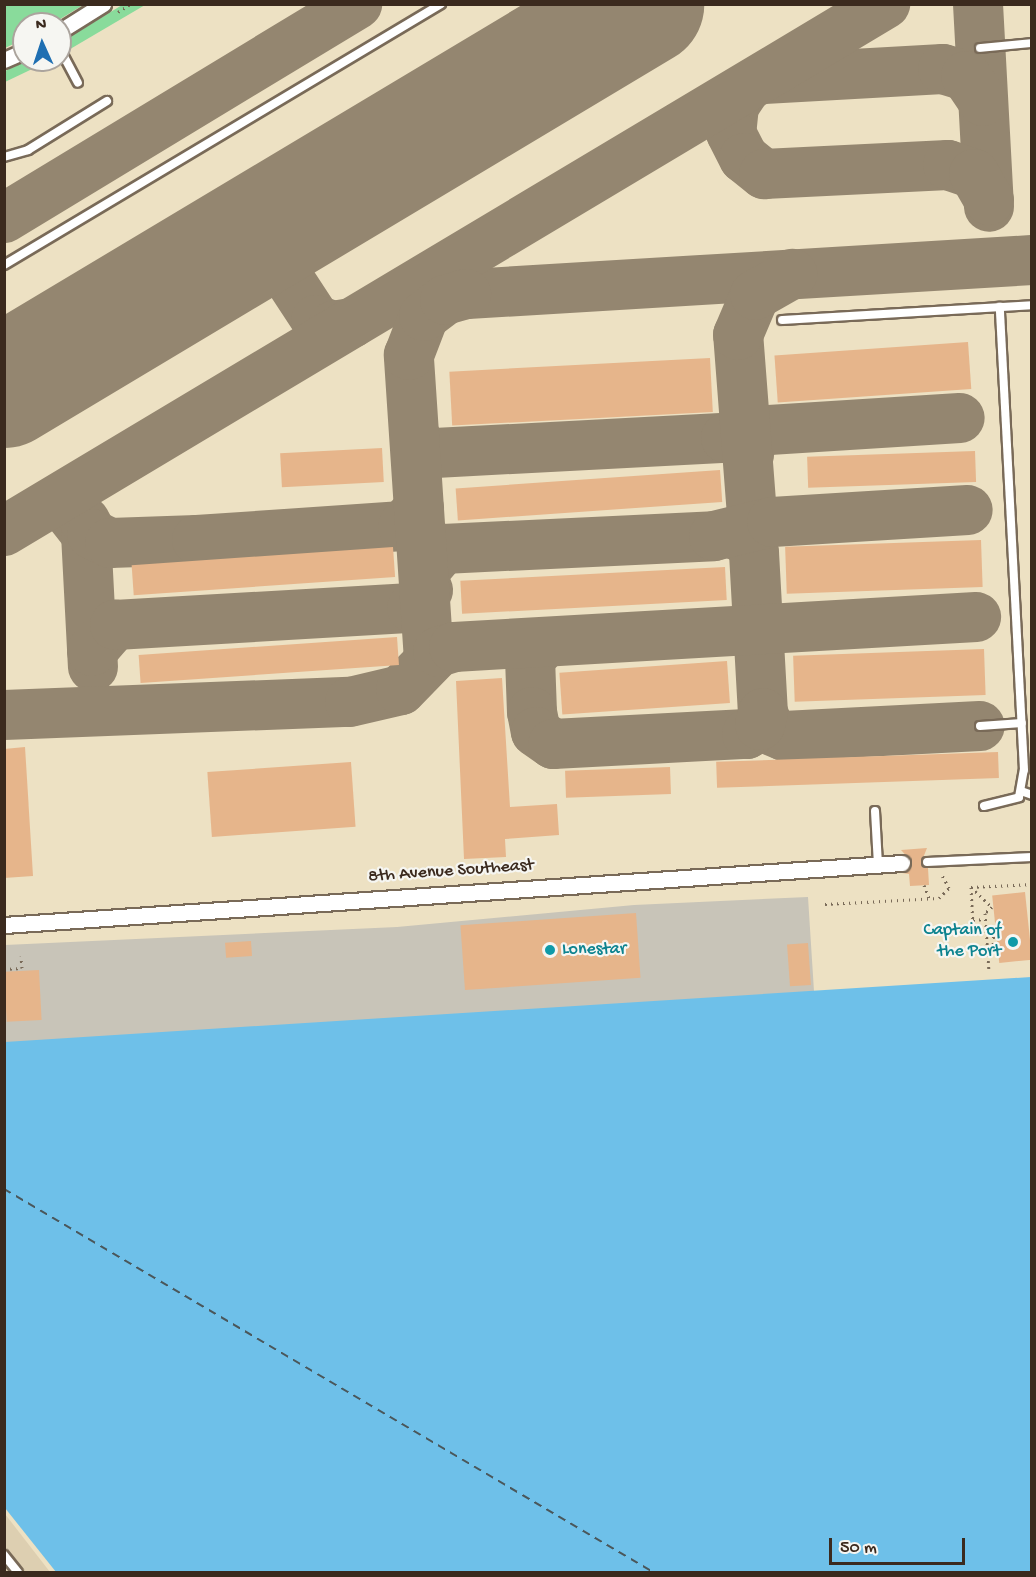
<!DOCTYPE html>
<style>
body{margin:0}
#map{position:relative;width:1036px;height:1577px;overflow:hidden;background:#ede1c3;font-family:"Gochi Hand",sans-serif}
div>[style]{position:absolute}
.built>*{inset:0;background:#ddcfb1}
.industrial>*{inset:0;background:#c8c4b8}
.green>*{inset:0;background:#89db9b}
.water>*{inset:0;background:#6ec0e9}
.ferry>*{height:1.5px;margin-top:-0.75px;transform-origin:0;background:repeating-linear-gradient(90deg,#4a575b 0 8px,transparent 0 14px)}
.taxiway>*{height:50px;margin:-25px;padding:0 25px;transform-origin:25px;border-radius:25px;background:#948670}
.runway>*{height:123px;margin:-61.5px;padding:0 61.5px;transform-origin:61.5px;border-radius:61.5px;background:#948670}
.building>*{inset:0;background:#e6b58b;transform-origin:0 0}
.path>*{height:3px;margin-top:-1.5px;transform-origin:0;background:repeating-linear-gradient(90deg,#796a58 0 1.5px,transparent 0 6px)}
.roads{filter:drop-shadow(2px 0 #796a58) drop-shadow(-2px 0 #796a58) drop-shadow(0 2px #796a58) drop-shadow(0 -2px #796a58)}
.lane>*{height:8px;margin:-4px;padding:0 4px;transform-origin:4px;border-radius:4px;background:#fff}
.street>*{height:15px;margin:-7.5px;padding:0 7.5px;transform-origin:7.5px;border-radius:7.5px;background:#fff}
.dots>*{width:16px;height:16px;translate:-50% -50%;box-sizing:border-box;border:3px solid #f6f6f2;border-radius:50%}
span{translate:-50% -50%;white-space:nowrap;text-align:center;line-height:1.15;-webkit-text-stroke:4.5px #f6f6f2;paint-order:stroke}
.street-label{font-size:18px;color:#3b2a1e}
.culture-label{font-size:18px;color:#0d838f}
.right{translate:-100% -50%;text-align:right}
.left{translate:0 -50%;text-align:left}
.frame{position:absolute;inset:0;border:6px solid #3b2a1e;pointer-events:none}
.north{position:absolute;left:12px;top:12px;width:60px;height:60px;box-sizing:border-box;background:#f6f6f2;border:2px solid #aba49d;border-radius:50%;rotate:357deg;font-size:16px;font-weight:700;line-height:24px;text-align:center;color:#3b2a1e}
.north::after{content:'';display:block;margin:auto;width:21px;height:27px;background:#1f6fb2;clip-path:polygon(50% 0,100% 100%,50% 72%,0 100%)}
.scale{position:absolute;left:829px;top:1538px;width:136px;height:27px;box-sizing:border-box;border:3px solid #3b2a1e;border-top:0;padding-left:8px;font-size:18px;line-height:21px;white-space:nowrap;color:#3b2a1e;-webkit-text-stroke:4px #f6f6f2;paint-order:stroke}
</style>
<div id="map">
<div class="built">
<i style="clip-path:polygon(5px 1514px,50px 1572px,5px 1572px)"></i>
</div>
<div class="industrial">
<i style="clip-path:polygon(808px 897px,815px 1007px,5px 1055px,5px 945px,397px 927px,634px 905px)"></i>
</div>
<div class="green">
<i style="clip-path:polygon(4px 5px,5px 4px,83px 5px,52px 24px,24px 24px,24px 39px,5px 48px)"></i>
<i style="clip-path:polygon(122px 5px,145px 5px,60px 55px,60px 43px)"></i>
<i style="clip-path:polygon(29px 60px,51px 60px,5px 82px,5px 71px)"></i>
</div>
<div class="water">
<i style="clip-path:polygon(1031px 977px,1031px 1572px,56px 1572px,5px 1508px,5px 1042px)"></i>
</div>
<div class="ferry">
<i style="left:4px;top:1189px;width:754px;rotate:30.55deg"></i>
</div>
<div class="taxiway">
<i style="left:978px;top:4px;width:203px;rotate:86.9deg"></i>
<i style="left:764px;top:79px;width:179px;rotate:-3.2deg"></i>
<i style="left:943px;top:69px;width:24px;rotate:17deg"></i>
<i style="left:966px;top:76px;width:30px;rotate:56deg"></i>
<i style="left:746px;top:88px;width:22px;rotate:124deg"></i>
<i style="left:734px;top:106px;width:27px;rotate:96deg"></i>
<i style="left:731px;top:133px;width:28px;rotate:63deg"></i>
<i style="left:744px;top:158px;width:26px;rotate:39deg"></i>
<i style="left:764px;top:174px;width:184px;rotate:-2.8deg"></i>
<i style="left:948px;top:165px;width:28px;rotate:19deg"></i>
<i style="left:974px;top:174px;width:30px;rotate:60deg"></i>
<i style="left:4px;top:218px;width:413px;rotate:-31.2deg"></i>
<i style="left:231px;top:250px;width:27px;rotate:-6deg"></i>
<i style="left:258px;top:247px;width:18px;rotate:29deg"></i>
<i style="left:274px;top:256px;width:28px;rotate:-80deg"></i>
<i style="left:279px;top:228px;width:38px;rotate:-40deg"></i>
<i style="left:274px;top:256px;width:77px;rotate:56.7deg"></i>
<i style="left:316px;top:320px;width:18px;rotate:19deg"></i>
<i style="left:333px;top:326px;width:19px;rotate:-9deg"></i>
<i style="left:402px;top:298px;width:631px;rotate:-3.45deg"></i>
<i style="left:415px;top:436px;width:13px;rotate:63deg"></i>
<i style="left:421px;top:448px;width:15px;rotate:20deg"></i>
<i style="left:435px;top:453px;width:291px;rotate:-3deg"></i>
<i style="left:726px;top:438px;width:13px;rotate:13deg"></i>
<i style="left:739px;top:441px;width:17px;rotate:54deg"></i>
<i style="left:726px;top:438px;width:44px;rotate:-10.5deg"></i>
<i style="left:769px;top:430px;width:191px;rotate:-3.6deg"></i>
<i style="left:68px;top:511px;width:29px;rotate:52deg"></i>
<i style="left:86px;top:534px;width:133px;rotate:87deg"></i>
<i style="left:85px;top:521px;width:15px;rotate:62deg"></i>
<i style="left:92px;top:534px;width:20px;rotate:27deg"></i>
<i style="left:110px;top:543px;width:87px;rotate:-2deg"></i>
<i style="left:197px;top:540px;width:206px;rotate:-3.9deg"></i>
<i style="left:403px;top:526px;width:24px;rotate:-48deg"></i>
<i style="left:4px;top:531px;width:1027px;rotate:-30.89deg"></i>
<i style="left:741px;top:532px;width:20px;rotate:-57deg"></i>
<i style="left:752px;top:515px;width:181px;rotate:-94.4deg"></i>
<i style="left:738px;top:335px;width:43px;rotate:-67deg"></i>
<i style="left:755px;top:295px;width:43px;rotate:-29.6deg"></i>
<i style="left:734px;top:534px;width:17px;rotate:25deg"></i>
<i style="left:749px;top:541px;width:13px;rotate:67deg"></i>
<i style="left:754px;top:553px;width:160px;rotate:86.8deg"></i>
<i style="left:763px;top:713px;width:18px;rotate:68deg"></i>
<i style="left:770px;top:730px;width:15px;rotate:23deg"></i>
<i style="left:784px;top:736px;width:196px;rotate:-2.9deg"></i>
<i style="left:427px;top:568px;width:25px;rotate:-50deg"></i>
<i style="left:443px;top:549px;width:271px;rotate:-2.7deg"></i>
<i style="left:714px;top:536px;width:60px;rotate:-13.6deg"></i>
<i style="left:772px;top:522px;width:196px;rotate:-3.5deg"></i>
<i style="left:546px;top:642px;width:23px;rotate:135deg"></i>
<i style="left:530px;top:658px;width:54px;rotate:87.9deg"></i>
<i style="left:532px;top:712px;width:20px;rotate:79deg"></i>
<i style="left:536px;top:732px;width:21px;rotate:35deg"></i>
<i style="left:553px;top:744px;width:194px;rotate:-3deg"></i>
<i style="left:747px;top:734px;width:16px;rotate:-35deg"></i>
<i style="left:760px;top:725px;width:12px;rotate:-76deg"></i>
<i style="left:92px;top:651px;width:35px;rotate:-49deg"></i>
<i style="left:115px;top:625px;width:297px;rotate:-3.3deg"></i>
<i style="left:412px;top:608px;width:24px;rotate:-48deg"></i>
<i style="left:429px;top:660px;width:306px;rotate:-93.8deg"></i>
<i style="left:409px;top:355px;width:42px;rotate:-69deg"></i>
<i style="left:424px;top:316px;width:26px;rotate:-37deg"></i>
<i style="left:445px;top:300px;width:22px;rotate:-16deg"></i>
<i style="left:4px;top:715px;width:346px;rotate:-2.2deg"></i>
<i style="left:350px;top:702px;width:52px;rotate:-13.2deg"></i>
<i style="left:401px;top:690px;width:53px;rotate:-45.8deg"></i>
<i style="left:438px;top:652px;width:17px;rotate:-17deg"></i>
<i style="left:454px;top:647px;width:523px;rotate:-3.29deg"></i>
</div>
<div class="runway">
<i style="left:4px;top:386px;width:744px;rotate:-30.91deg"></i>
</div>
<div class="building">
<i style="left:968px;top:342px;width:47px;height:194px;rotate:86deg"></i>
<i style="left:710px;top:358px;width:54px;height:261px;rotate:87deg"></i>
<i style="left:382px;top:448px;width:34px;height:102px;rotate:87deg"></i>
<i style="left:975px;top:451px;width:31px;height:168px;rotate:88deg"></i>
<i style="left:720px;top:470px;width:32px;height:265px;rotate:86deg"></i>
<i style="left:981px;top:540px;width:47px;height:196px;rotate:88deg"></i>
<i style="left:393px;top:547px;width:30px;height:262px;rotate:86deg"></i>
<i style="left:725px;top:567px;width:33px;height:265px;rotate:87deg"></i>
<i style="left:397px;top:637px;width:28px;height:259px;rotate:86deg"></i>
<i style="left:984px;top:649px;width:46px;height:191px;rotate:88deg"></i>
<i style="left:727px;top:661px;width:42px;height:168px;rotate:86deg"></i>
<i style="clip-path:polygon(502px 678px,510px 807px,557px 804px,559px 835px,505px 839px,506px 857px,464px 859px,456px 681px)"></i>
<i style="clip-path:polygon(25px 747px,33px 876px,4px 878px,4px 749px)"></i>
<i style="left:998px;top:752px;width:26px;height:282px;rotate:88deg"></i>
<i style="left:351px;top:762px;width:65px;height:144px;rotate:86deg"></i>
<i style="left:670px;top:767px;width:27px;height:105px;rotate:88deg"></i>
<i style="clip-path:polygon(927px 848px,921px 863px,928px 868px,929px 885px,910px 886px,909px 874px,902px 873px,912px 862px,901px 850px)"></i>
<i style="left:1025px;top:892px;width:68px;height:33px;rotate:84deg"></i>
<i style="left:636px;top:913px;width:65px;height:176px;rotate:86deg"></i>
<i style="left:251px;top:941px;width:15px;height:26px;rotate:86deg"></i>
<i style="left:808px;top:943px;width:42px;height:21px;rotate:86deg"></i>
<i style="left:39px;top:970px;width:50px;height:35px;rotate:87deg"></i>
</div>
<div class="path">
<i style="left:118px;top:12px;width:15px;rotate:-32deg"></i>
<i style="left:4px;top:25px;width:2px"></i>
<i style="left:924px;top:885px;width:14px;rotate:69deg"></i>
<i style="left:971px;top:887px;width:29px;rotate:44deg"></i>
<i style="left:992px;top:907px;width:9px;rotate:139deg"></i>
<i style="left:985px;top:913px;width:58px;rotate:86.1deg"></i>
<i style="left:971px;top:887px;width:61px;rotate:-2.8deg"></i>
<i style="left:971px;top:887px;width:33px;rotate:87deg"></i>
<i style="left:973px;top:920px;width:12px;rotate:-5deg"></i>
<i style="left:825px;top:904px;width:114px;rotate:-3deg"></i>
<i style="left:939px;top:898px;width:14px;rotate:-45deg"></i>
<i style="left:949px;top:888px;width:15px;rotate:-118deg"></i>
<i style="left:987px;top:950px;width:6px"></i>
<i style="left:993px;top:950px;width:23px;rotate:-88deg"></i>
<i style="left:4px;top:969px;width:18px;rotate:-3deg"></i>
<i style="left:22px;top:968px;width:12px;rotate:-95deg"></i>
</div>
<div class="roads">
<div class="lane">
<i style="left:980px;top:48px;width:52px;rotate:-5.5deg"></i>
<i style="left:60px;top:49px;width:38px;rotate:62deg"></i>
<i style="left:4px;top:157px;width:25px;rotate:-16deg"></i>
<i style="left:28px;top:150px;width:93px;rotate:-31.8deg"></i>
<i style="left:4px;top:265px;width:509px;rotate:-30.85deg"></i>
<i style="left:782px;top:320px;width:250px;rotate:-3.4deg"></i>
<i style="left:980px;top:726px;width:42px;rotate:-4.1deg"></i>
<i style="left:1021px;top:791px;width:12px;rotate:20deg"></i>
<i style="left:984px;top:806px;width:36px;rotate:-14deg"></i>
<i style="left:1019px;top:797px;width:27px;rotate:-80deg"></i>
<i style="left:1024px;top:770px;width:464px;rotate:-93deg"></i>
<i style="left:875px;top:811px;width:53px;rotate:86.8deg"></i>
<i style="left:927px;top:862px;width:105px;rotate:-2.7deg"></i>
<i style="left:4px;top:1555px;width:22px;rotate:51deg"></i>
</div>
<div class="street">
<i style="left:60px;top:31px;width:51px;rotate:-32.1deg"></i>
<i style="left:4px;top:60px;width:22px;rotate:-24deg"></i>
<i style="left:4px;top:925px;width:900px;rotate:-3.95deg"></i>
</div>
</div>
<div class="dots">
<i style="left:1013px;top:942px;background:#0f9aa8"></i>
<i style="left:550px;top:950px;background:#0f9aa8"></i>
</div>
<div class="street-label">
<span style="left:451px;top:872px;rotate:-4deg">8th Avenue Southeast</span>
</div>
<div class="culture-label">
<span class="right" style="left:1001px;top:942px">Captain of<br>the Port</span>
<span class="left" style="left:562px;top:950px">Lonestar</span>
</div>
<div class="frame"></div>
<div class="north">N</div>
<div class="scale">50 m</div>
</div>
